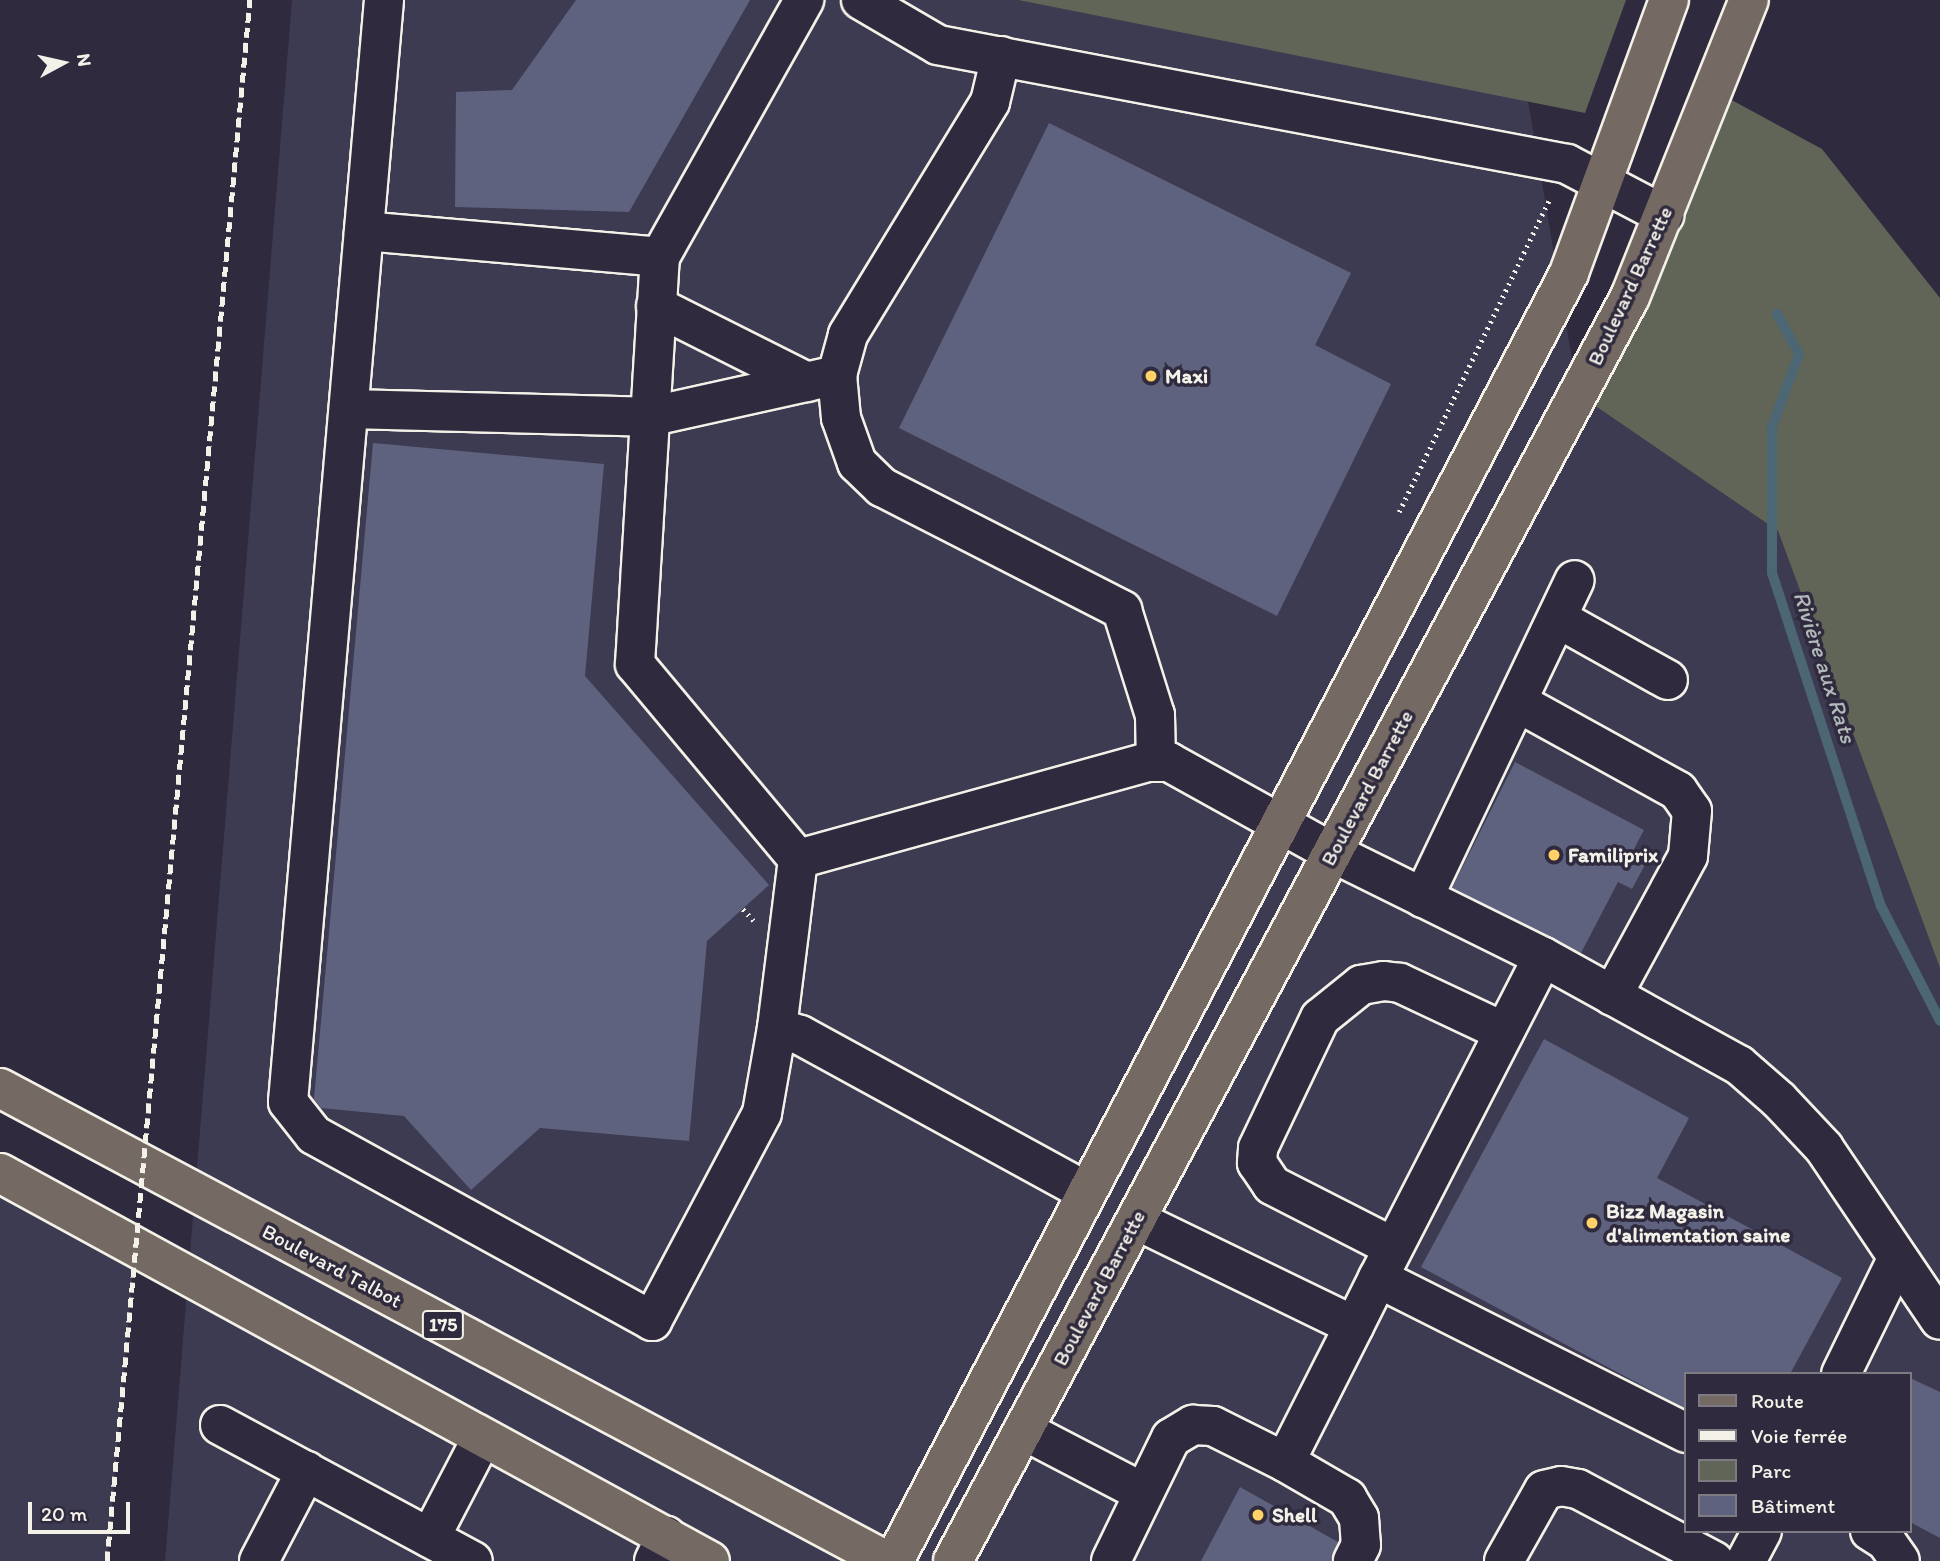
<!DOCTYPE html>
<meta charset="utf-8">
<style>
body{margin:0}
#map{position:relative;width:1940px;height:1561px;overflow:hidden;background:#2f2a3d;font-family:Itim,sans-serif}
div>[style]{position:absolute}
.built>*{inset:0;background:#3d3b51}
.green>*{inset:0;background:#616557}
.stream>*{height:10px;margin:-5px;padding:0 5px;transform-origin:5px;border-radius:5px;background:#4c6674}
.building>*{inset:0;background:#5f627f}
.path>*{height:4.5px;margin-top:-2.25px;transform-origin:0;background:repeating-linear-gradient(90deg,#f4f1e8 0 2px,transparent 0 7px)}
.roads{filter:drop-shadow(2px 0 #f4f1e8) drop-shadow(-2px 0 #f4f1e8) drop-shadow(0 2px #f4f1e8) drop-shadow(0 -2px #f4f1e8)}
.minor>*{height:38px;margin:-19px;padding:0 19px;transform-origin:19px;border-radius:19px;background:#2f2a3d}
.major>*{height:38px;margin:-19px;padding:0 19px;transform-origin:19px;border-radius:19px;background:#756964}
.rail>*{height:5px;margin-top:-2.5px;transform-origin:0;background:repeating-linear-gradient(90deg,#f4f1e8 0 10px,transparent 0 15px)}
.dots>*{width:19px;height:19px;translate:-50% -50%;box-sizing:border-box;border:4px solid #2f2a3d;border-radius:50%}
span{translate:-50% -50%;white-space:nowrap;text-align:center;line-height:1.15;-webkit-text-stroke:7px #2f2a3d;paint-order:stroke}
.shield-label span{padding:2px 5px;background:#2f2a3d;border:2px solid;border-radius:5px;-webkit-text-stroke-width:0}
.shield-label{font-size:19px;color:#f4f1e8;font-weight:700}
.street-label{font-size:21px;color:#f4f1e8}
.poi-label{font-size:21px;color:#f4f1e8;font-weight:700}
.left{translate:0 -50%;text-align:left}
.water-label{font-size:23px;color:#b1b9ba;font-style:italic}
.legend{position:absolute;left:1684px;top:1372px;width:228px;height:161px;box-sizing:border-box;background:#2f2a3d;border:2px solid #7e7a81;margin:0;padding:9px 12px;list-style:none;font-size:21px;color:#f4f1e8}
.legend li{display:flex;align-items:center;gap:14px;height:35px}
.legend b{width:35px;border:2px solid #7e7a81}
.north{position:absolute;left:28px;top:28px;width:70px;height:70px;-webkit-text-stroke:5px #2f2a3d;paint-order:stroke;rotate:82deg;font-size:19px;font-weight:700;line-height:28px;text-align:center;color:#f4f1e8}
.north::after{content:'';display:block;margin:auto;width:24px;height:32px;background:#f4f1e8;clip-path:polygon(50% 0,100% 100%,50% 72%,0 100%)}
.scale{position:absolute;left:28px;top:1502px;width:102px;height:32px;box-sizing:border-box;border:4px solid #f4f1e8;border-top:0;padding-left:9px;font-size:21px;line-height:24px;white-space:nowrap;color:#f4f1e8;-webkit-text-stroke:5px #2f2a3d;paint-order:stroke}
</style>
<div id="map">
<div class="built">
<i style="clip-path:polygon(evenodd,292px 0,1018px 0,1528px 101px,1578px 394px,1778px 531px,1940px 968px,1940px 1561px,165px 1561px,292px 0,1686px 1374px,1910px 1374px,1910px 1531px,1686px 1531px,1686px 1374px)"></i>
<i style="clip-path:polygon(0 1173px,135px 1248px,107px 1561px,0 1561px)"></i>
</div>
<div class="green">
<i style="clip-path:polygon(1018px 0,1626px 0,1585px 113px)"></i>
<i style="clip-path:polygon(1715px 91px,1822px 149px,1940px 298px,1940px 968px,1778px 531px,1578px 394px)"></i>
</div>
<div class="stream">
<i style="left:1777px;top:314px;width:46px;rotate:61.2deg"></i>
<i style="left:1799px;top:354px;width:78px;rotate:110.3deg"></i>
<i style="left:1772px;top:427px;width:146px;rotate:90deg"></i>
<i style="left:1772px;top:573px;width:350px;rotate:71.9deg"></i>
<i style="left:1881px;top:906px;width:129px;rotate:62.8deg"></i>
</div>
<div class="building">
<i style="clip-path:polygon(576px 0,750px 0,629px 212px,455px 207px,456px 92px,512px 90px)"></i>
<i style="clip-path:polygon(1049px 123px,1351px 273px,1315px 345px,1391px 384px,1277px 616px,899px 428px)"></i>
<i style="clip-path:polygon(373px 443px,604px 464px,585px 676px,769px 885px,707px 941px,689px 1141px,540px 1128px,471px 1190px,404px 1116px,321px 1108px,314px 1099px)"></i>
<i style="clip-path:polygon(1515px 762px,1644px 830px,1633px 851px,1648px 859px,1632px 889px,1618px 882px,1581px 953px,1452px 888px)"></i>
<i style="clip-path:polygon(1544px 1039px,1689px 1118px,1657px 1178px,1842px 1278px,1790px 1374px,1686px 1374px,1686px 1409px,1421px 1267px)"></i>
<i style="clip-path:polygon(1910px 1378px,1940px 1392px,1940px 1538px,1910px 1522px)"></i>
<i style="clip-path:polygon(1240px 1487px,1338px 1542px,1331px 1561px,1201px 1561px)"></i>
</div>
<div class="path">
<i style="left:1399px;top:512px;width:348px;rotate:-64.3deg"></i>
<i style="left:743px;top:909px;width:16px;rotate:47deg"></i>
</div>
<div class="roads">
<div class="minor">
<i style="left:384px;top:0;width:1106px;rotate:94.98deg"></i>
<i style="left:288px;top:1102px;width:42px;rotate:51.8deg"></i>
<i style="left:314px;top:1135px;width:386px;rotate:28.8deg"></i>
<i style="left:652px;top:1321px;width:235px;rotate:-62.1deg"></i>
<i style="left:762px;top:1113px;width:86px;rotate:-80deg"></i>
<i style="left:861px;top:0;width:89px;rotate:30.3deg"></i>
<i style="left:938px;top:45px;width:640px;rotate:10.71deg"></i>
<i style="left:1567px;top:164px;width:110px;rotate:27.7deg"></i>
<i style="left:1001px;top:56px;width:47px;rotate:103.4deg"></i>
<i style="left:990px;top:102px;width:273px;rotate:121.4deg"></i>
<i style="left:848px;top:335px;width:41px;rotate:105.4deg"></i>
<i style="left:837px;top:375px;width:43px;rotate:84.7deg"></i>
<i style="left:841px;top:418px;width:48px;rotate:70.4deg"></i>
<i style="left:857px;top:463px;width:35px;rotate:44deg"></i>
<i style="left:882px;top:487px;width:270px;rotate:27.1deg"></i>
<i style="left:1122px;top:610px;width:110px;rotate:72.6deg"></i>
<i style="left:1155px;top:715px;width:46px;rotate:88.8deg"></i>
<i style="left:364px;top:231px;width:297px;rotate:5deg"></i>
<i style="left:656px;top:306px;width:169px;rotate:26.7deg"></i>
<i style="left:349px;top:409px;width:299px;rotate:1.5deg"></i>
<i style="left:648px;top:417px;width:194px;rotate:-12.5deg"></i>
<i style="left:1557px;top:618px;width:127px;rotate:29.2deg"></i>
<i style="left:1517px;top:702px;width:184px;rotate:28.9deg"></i>
<i style="left:1678px;top:791px;width:24px;rotate:55deg"></i>
<i style="left:1692px;top:811px;width:45px;rotate:95.1deg"></i>
<i style="left:1688px;top:856px;width:159px;rotate:118.5deg"></i>
<i style="left:798px;top:859px;width:254px;rotate:-129.9deg"></i>
<i style="left:635px;top:664px;width:408px;rotate:-86.5deg"></i>
<i style="left:660px;top:257px;width:295px;rotate:-60.7deg"></i>
<i style="left:1423px;top:898px;width:352px;rotate:-64.5deg"></i>
<i style="left:1543px;top:957px;width:224px;rotate:28.9deg"></i>
<i style="left:1739px;top:1065px;width:53px;rotate:41.2deg"></i>
<i style="left:1779px;top:1100px;width:66px;rotate:46.8deg"></i>
<i style="left:1824px;top:1148px;width:207px;rotate:56deg"></i>
<i style="left:1087px;top:1192px;width:327px;rotate:-151.3deg"></i>
<i style="left:800px;top:1035px;width:24px;rotate:-163deg"></i>
<i style="left:777px;top:1028px;width:170px;rotate:-82.9deg"></i>
<i style="left:798px;top:859px;width:363px;rotate:-15.5deg"></i>
<i style="left:1148px;top:762px;width:21px"></i>
<i style="left:1169px;top:762px;width:188px;rotate:29deg"></i>
<i style="left:1333px;top:853px;width:234px;rotate:26.3deg"></i>
<i style="left:1543px;top:957px;width:361px;rotate:117.2deg"></i>
<i style="left:1136px;top:1220px;width:242px;rotate:25.9deg"></i>
<i style="left:1354px;top:1326px;width:54px;rotate:-63.4deg"></i>
<i style="left:1378px;top:1278px;width:345px;rotate:26.7deg"></i>
<i style="left:1393px;top:1247px;width:136px;rotate:-152.9deg"></i>
<i style="left:1272px;top:1185px;width:27px;rotate:-124deg"></i>
<i style="left:1257px;top:1163px;width:15px;rotate:-86deg"></i>
<i style="left:1258px;top:1148px;width:144px;rotate:-64.5deg"></i>
<i style="left:1320px;top:1018px;width:53px;rotate:-38.8deg"></i>
<i style="left:1361px;top:985px;width:23px;rotate:-10deg"></i>
<i style="left:1384px;top:981px;width:16px;rotate:7deg"></i>
<i style="left:1400px;top:983px;width:115px;rotate:25.2deg"></i>
<i style="left:1841px;top:1374px;width:128px;rotate:-64deg"></i>
<i style="left:220px;top:1425px;width:287px;rotate:28.3deg"></i>
<i style="left:1023px;top:1430px;width:136px;rotate:27.5deg"></i>
<i style="left:1285px;top:1462px;width:72px;rotate:30.1deg"></i>
<i style="left:1347px;top:1498px;width:23px;rotate:59deg"></i>
<i style="left:1359px;top:1518px;width:27px;rotate:86deg"></i>
<i style="left:1361px;top:1545px;width:18px;rotate:117deg"></i>
<i style="left:1870px;top:1531px;width:19px;rotate:32deg"></i>
<i style="left:1886px;top:1541px;width:24px;rotate:55deg"></i>
<i style="left:430px;top:1538px;width:113px;rotate:-62.5deg"></i>
<i style="left:259px;top:1561px;width:102px;rotate:-62.4deg"></i>
<i style="left:654px;top:1561px;width:28px;rotate:-64deg"></i>
<i style="left:1111px;top:1561px;width:137px;rotate:-64deg"></i>
<i style="left:1171px;top:1438px;width:26px;rotate:-31deg"></i>
<i style="left:1193px;top:1425px;width:20px;rotate:3deg"></i>
<i style="left:1213px;top:1426px;width:80px;rotate:26.6deg"></i>
<i style="left:1285px;top:1462px;width:153px;rotate:-63.1deg"></i>
<i style="left:1504px;top:1561px;width:81px;rotate:-60.6deg"></i>
<i style="left:1544px;top:1490px;width:17px;rotate:-13deg"></i>
<i style="left:1561px;top:1486px;width:17px;rotate:10deg"></i>
<i style="left:1578px;top:1489px;width:154px;rotate:27.9deg"></i>
<i style="left:1746px;top:1561px;width:34px;rotate:-62deg"></i>
</div>
<div class="major">
<i style="left:0;top:1088px;width:1005px;rotate:28.07deg"></i>
<i style="left:0;top:1173px;width:809px;rotate:28.66deg"></i>
<i style="left:894px;top:1561px;width:1454px;rotate:-62.34deg"></i>
<i style="left:1569px;top:273px;width:291px;rotate:-69.9deg"></i>
<i style="left:953px;top:1561px;width:1434px;rotate:-61.83deg"></i>
<i style="left:1630px;top:297px;width:320px;rotate:-68.2deg"></i>
</div>
</div>
<div class="rail">
<i style="left:107px;top:1561px;width:1568px;rotate:-84.77deg"></i>
</div>
<div class="dots">
<i style="left:1151px;top:376px;background:#ffd166"></i>
<i style="left:1554px;top:855px;background:#ffd166"></i>
<i style="left:1592px;top:1223px;background:#ffd166"></i>
<i style="left:1258px;top:1515px;background:#ffd166"></i>
</div>
<div class="shield-label">
<span style="left:443px;top:1325px">175</span>
</div>
<div class="street-label">
<span style="left:1630px;top:286px;rotate:-65deg">Boulevard Barrette</span>
<span style="left:1367px;top:788px;rotate:-62deg">Boulevard Barrette</span>
<span style="left:332px;top:1266px;rotate:28deg">Boulevard Talbot</span>
<span style="left:1099px;top:1288px;rotate:-62deg">Boulevard Barrette</span>
</div>
<div class="poi-label">
<span class="left" style="left:1165px;top:376px">Maxi</span>
<span class="left" style="left:1568px;top:855px">Familiprix</span>
<span class="left" style="left:1606px;top:1223px">Bizz Magasin<br>d'alimentation saine</span>
<span class="left" style="left:1272px;top:1515px">Shell</span>
</div>
<div class="water-label">
<span style="left:1825px;top:667px;rotate:72deg">Rivière aux Rats</span>
</div>
<ul class="legend">
<li><b style="height:9px;background:#756964"></b>Route</li>
<li><b style="height:9px;background:#f4f1e8"></b>Voie ferrée</li>
<li><b style="height:19px;background:#616557"></b>Parc</li>
<li><b style="height:19px;background:#5f627f"></b>Bâtiment</li>
</ul>
<div class="north">N</div>
<div class="scale">20 m</div>
</div>
